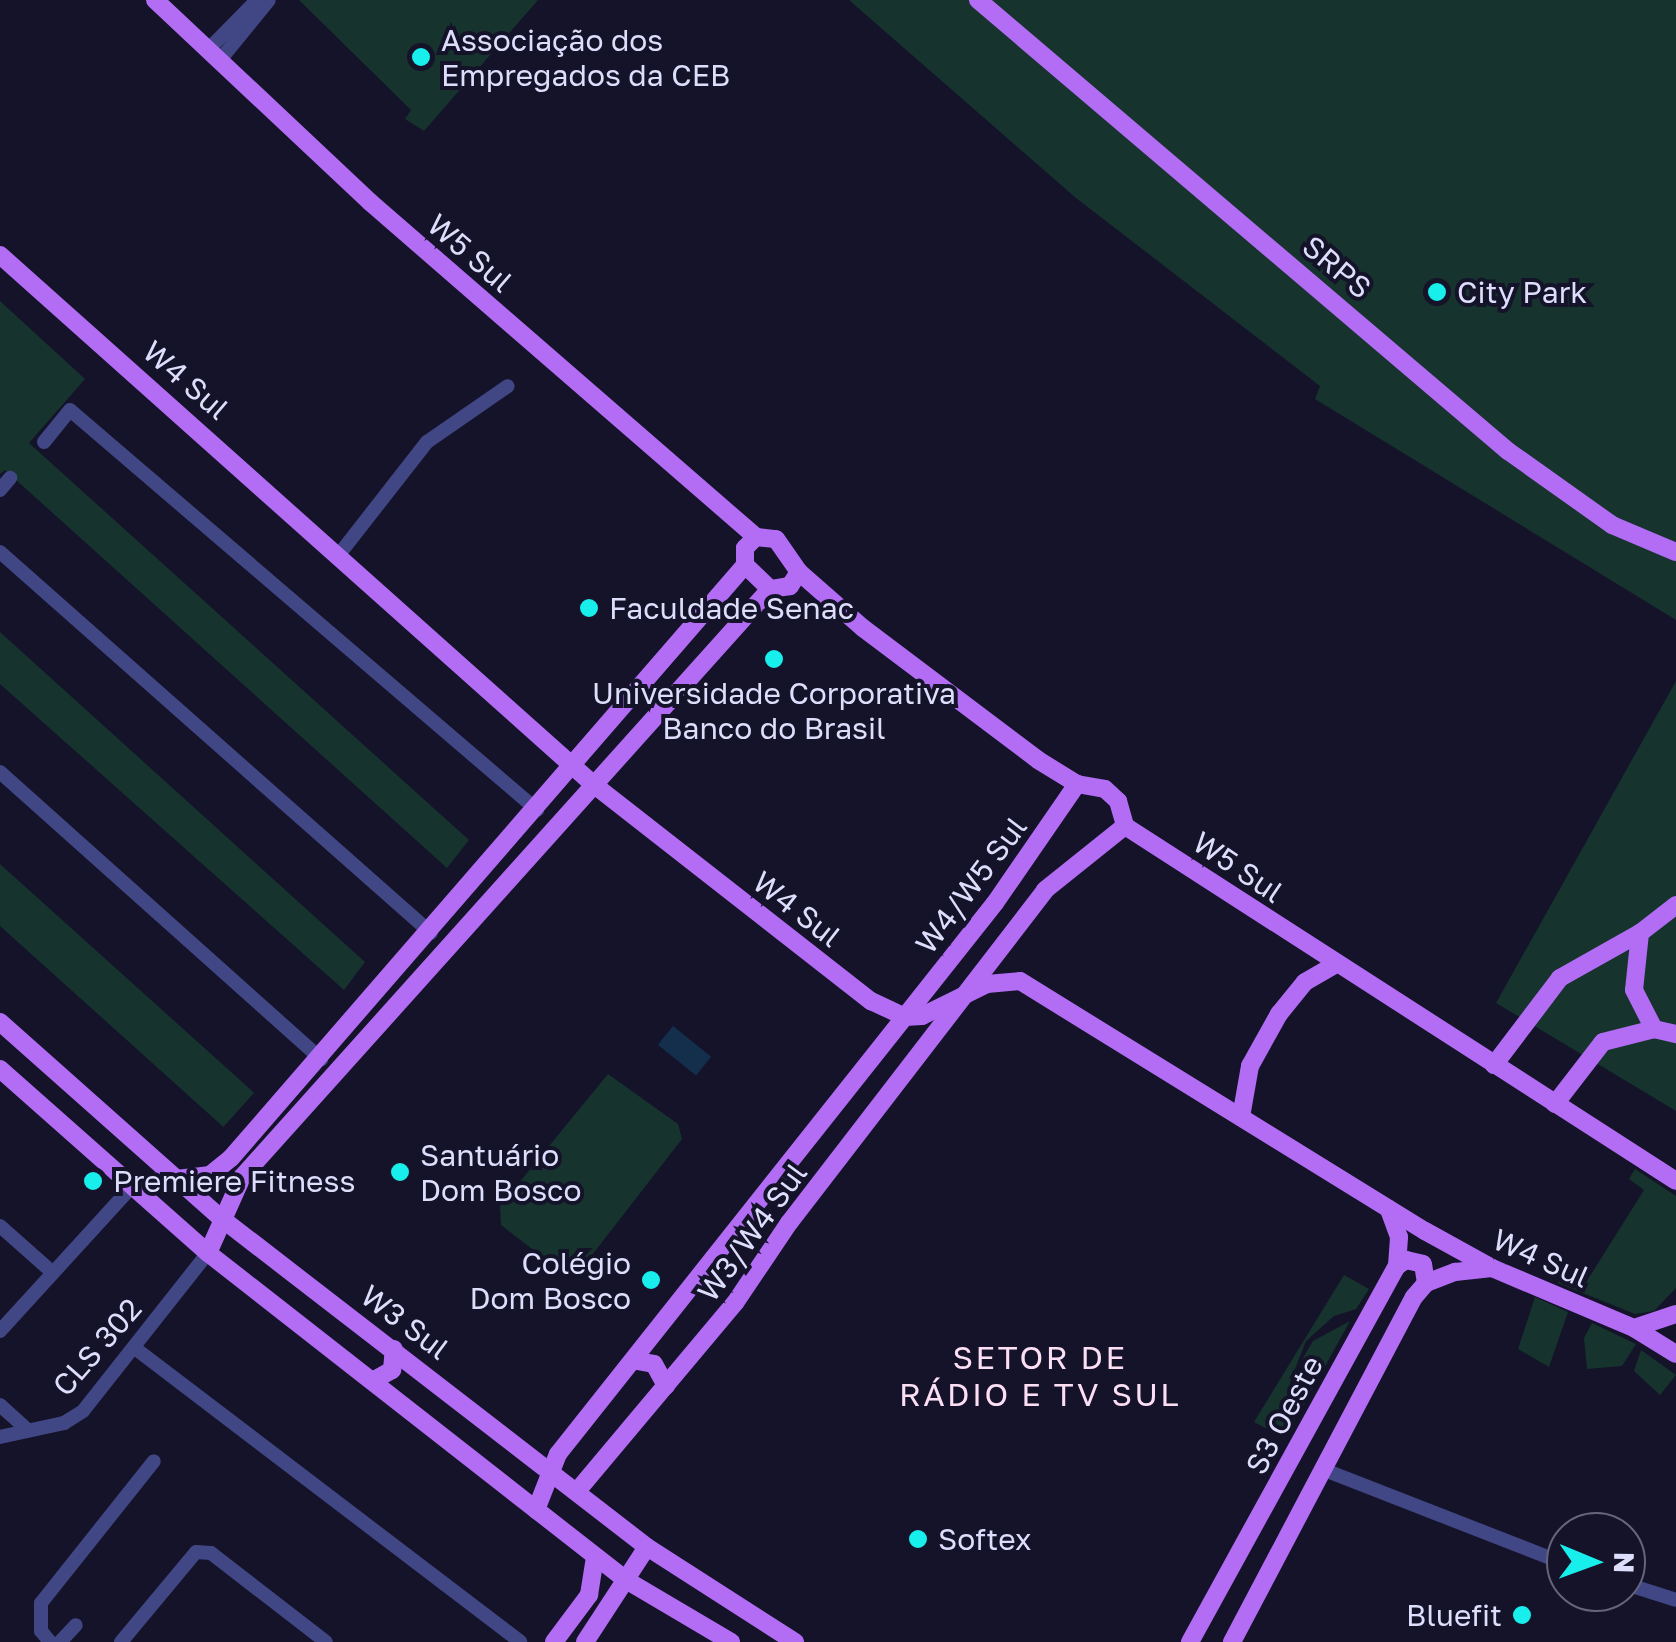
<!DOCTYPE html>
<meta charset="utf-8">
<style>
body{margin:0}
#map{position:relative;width:1676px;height:1642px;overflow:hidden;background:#141329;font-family:"Golos Text",sans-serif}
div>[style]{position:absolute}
.green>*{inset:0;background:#16332e;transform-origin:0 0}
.water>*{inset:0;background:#132f4c;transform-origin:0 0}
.minor>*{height:14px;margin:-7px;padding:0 7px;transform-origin:7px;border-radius:7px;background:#414684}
.major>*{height:18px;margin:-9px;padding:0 9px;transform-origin:9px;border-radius:9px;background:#b26df4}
.dots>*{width:28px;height:28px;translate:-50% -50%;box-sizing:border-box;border:5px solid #141329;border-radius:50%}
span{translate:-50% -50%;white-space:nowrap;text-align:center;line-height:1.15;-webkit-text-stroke:8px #141329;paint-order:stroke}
.poi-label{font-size:30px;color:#ddddfc}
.left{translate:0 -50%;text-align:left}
.right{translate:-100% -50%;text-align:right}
.street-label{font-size:30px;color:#ddddfc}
.neighbourhood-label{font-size:32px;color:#fddff5;letter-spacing:2.5px}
.north{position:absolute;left:1546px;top:1512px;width:100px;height:100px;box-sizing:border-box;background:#141329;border:2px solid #64647d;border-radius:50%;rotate:91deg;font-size:28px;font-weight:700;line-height:40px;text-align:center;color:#ddddfc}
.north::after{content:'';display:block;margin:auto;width:35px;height:45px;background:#18eeeb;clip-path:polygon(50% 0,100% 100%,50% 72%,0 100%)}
</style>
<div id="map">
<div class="green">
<i style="clip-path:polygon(299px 0,538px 0,424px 131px,405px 119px,411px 110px)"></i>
<i style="clip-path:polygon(849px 0,1676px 0,1676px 620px,1315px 399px,1320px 386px,1076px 198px)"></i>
<i style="clip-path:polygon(0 301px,85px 379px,29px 443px,469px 840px,447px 868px,5px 470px,0 474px)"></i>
<i style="clip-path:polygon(0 632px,365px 962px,344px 990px,0 684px)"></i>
<i style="clip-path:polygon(1676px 681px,1676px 1111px,1496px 1003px)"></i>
<i style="left:0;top:864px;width:342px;height:46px;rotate:42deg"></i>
<i style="clip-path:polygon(608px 1074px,678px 1124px,682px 1139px,582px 1268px,566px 1275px,501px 1225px,500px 1206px)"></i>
<i style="clip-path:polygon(1635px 1169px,1676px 1196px,1676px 1288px,1654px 1311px,1635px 1314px,1558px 1283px,1565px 1272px,1585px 1284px,1644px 1190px,1629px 1179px)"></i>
<i style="clip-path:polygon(1344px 1275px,1369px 1289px,1356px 1309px,1334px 1316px,1306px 1341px,1290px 1382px,1297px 1414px,1284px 1438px,1254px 1422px)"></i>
<i style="clip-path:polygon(1535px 1297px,1568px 1312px,1549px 1367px,1518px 1349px)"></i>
<i style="clip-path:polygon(1350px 1321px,1301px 1410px,1297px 1380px,1304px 1356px,1313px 1341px)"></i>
<i style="clip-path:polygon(1592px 1323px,1636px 1344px,1622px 1366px,1587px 1369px,1584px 1338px)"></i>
<i style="clip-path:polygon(1641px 1350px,1676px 1375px,1660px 1395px,1634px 1371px)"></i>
</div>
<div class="water">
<i style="left:673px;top:1026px;width:49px;height:24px;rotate:39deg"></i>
</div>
<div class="minor">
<i style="left:209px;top:49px;width:69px;rotate:-45.6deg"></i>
<i style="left:220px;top:60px;width:77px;rotate:-50.8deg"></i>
<i style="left:44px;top:442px;width:41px;rotate:-50.9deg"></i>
<i style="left:70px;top:410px;width:615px;rotate:40.58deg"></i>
<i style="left:0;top:490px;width:16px;rotate:-50deg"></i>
<i style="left:0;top:552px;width:575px;rotate:41.48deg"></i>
<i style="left:341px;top:552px;width:140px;rotate:-52deg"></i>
<i style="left:427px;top:442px;width:98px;rotate:-34.7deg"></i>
<i style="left:0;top:772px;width:431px;rotate:41.8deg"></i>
<i style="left:0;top:1226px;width:69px;rotate:41.5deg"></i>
<i style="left:0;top:1331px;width:199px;rotate:-47.6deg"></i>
<i style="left:136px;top:1349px;width:483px;rotate:37.3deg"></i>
<i style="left:0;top:1405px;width:36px;rotate:42deg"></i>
<i style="left:0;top:1437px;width:66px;rotate:-12.3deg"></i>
<i style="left:64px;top:1423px;width:22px;rotate:-32deg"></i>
<i style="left:83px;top:1411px;width:201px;rotate:-51.7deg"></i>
<i style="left:1322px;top:1469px;width:262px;rotate:21.3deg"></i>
<i style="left:1626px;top:1584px;width:52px;rotate:17.7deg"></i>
<i style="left:50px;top:1642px;width:14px;rotate:-129deg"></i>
<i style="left:41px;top:1631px;width:28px;rotate:-90deg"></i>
<i style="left:41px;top:1603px;width:181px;rotate:-51.5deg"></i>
<i style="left:60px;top:1642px;width:23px;rotate:-47deg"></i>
<i style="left:121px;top:1642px;width:117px;rotate:-50.2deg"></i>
<i style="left:196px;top:1552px;width:15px;rotate:4deg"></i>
<i style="left:211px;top:1553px;width:145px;rotate:37.7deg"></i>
</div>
<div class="major">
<i style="left:155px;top:0;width:295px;rotate:43.2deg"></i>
<i style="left:370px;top:202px;width:511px;rotate:40.95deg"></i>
<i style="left:978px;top:0;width:696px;rotate:40.4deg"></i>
<i style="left:1508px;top:451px;width:128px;rotate:35.4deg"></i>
<i style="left:1612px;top:525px;width:69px;rotate:22.9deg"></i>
<i style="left:0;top:255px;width:795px;rotate:41.74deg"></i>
<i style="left:593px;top:784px;width:353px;rotate:38deg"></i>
<i style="left:871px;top:1001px;width:38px;rotate:25deg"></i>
<i style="left:905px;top:1017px;width:17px;rotate:-3deg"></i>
<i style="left:922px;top:1016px;width:72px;rotate:-26.2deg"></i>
<i style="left:987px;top:984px;width:33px;rotate:-5deg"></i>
<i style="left:1020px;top:981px;width:476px;rotate:31.7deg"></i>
<i style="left:1425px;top:1231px;width:77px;rotate:28.9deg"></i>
<i style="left:1492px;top:1268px;width:154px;rotate:22.9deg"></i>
<i style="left:1634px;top:1328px;width:49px;rotate:31.8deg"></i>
<i style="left:799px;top:572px;width:17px;rotate:123deg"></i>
<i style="left:790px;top:586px;width:20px;rotate:171deg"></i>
<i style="left:770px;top:589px;width:35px;rotate:-136deg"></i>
<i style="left:745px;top:565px;width:17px;rotate:-90deg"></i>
<i style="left:745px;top:548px;width:16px;rotate:-45deg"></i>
<i style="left:756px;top:537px;width:20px;rotate:6deg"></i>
<i style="left:776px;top:539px;width:40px;rotate:55.1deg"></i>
<i style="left:799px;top:572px;width:85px;rotate:41.2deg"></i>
<i style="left:863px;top:628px;width:219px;rotate:37deg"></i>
<i style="left:1038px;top:760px;width:46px;rotate:31.6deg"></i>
<i style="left:1077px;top:784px;width:28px;rotate:10deg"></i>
<i style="left:1105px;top:789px;width:18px;rotate:43deg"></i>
<i style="left:1118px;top:801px;width:26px;rotate:74deg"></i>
<i style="left:1125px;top:826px;width:655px;rotate:32.79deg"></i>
<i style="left:1676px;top:905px;width:46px;rotate:142.1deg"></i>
<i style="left:1640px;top:933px;width:57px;rotate:96deg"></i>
<i style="left:1634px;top:990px;width:44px;rotate:62.9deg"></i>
<i style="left:1654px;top:1029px;width:23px;rotate:13deg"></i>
<i style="left:0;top:1022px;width:295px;rotate:41.6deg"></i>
<i style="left:221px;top:1218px;width:538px;rotate:37.68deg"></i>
<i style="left:647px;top:1547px;width:176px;rotate:32.7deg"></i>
<i style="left:1494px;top:1065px;width:109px;rotate:-52.8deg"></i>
<i style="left:1560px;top:978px;width:92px;rotate:-29.4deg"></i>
<i style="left:0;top:1069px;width:278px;rotate:41.5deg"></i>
<i style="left:208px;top:1253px;width:531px;rotate:38.04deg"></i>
<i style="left:626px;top:1580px;width:122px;rotate:30.6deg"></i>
<i style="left:1555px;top:1104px;width:78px;rotate:-52.3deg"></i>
<i style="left:1603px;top:1042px;width:53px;rotate:-14.3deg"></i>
<i style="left:1241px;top:1117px;width:52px;rotate:-80deg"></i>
<i style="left:1250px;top:1066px;width:60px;rotate:-60.9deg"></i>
<i style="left:1279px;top:1014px;width:41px;rotate:-50.9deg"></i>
<i style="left:1305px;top:982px;width:34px;rotate:-30deg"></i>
<i style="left:134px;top:1184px;width:77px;rotate:-6.8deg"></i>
<i style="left:210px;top:1175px;width:27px;rotate:-39deg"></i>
<i style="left:231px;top:1158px;width:785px;rotate:-49.08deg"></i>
<i style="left:208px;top:1253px;width:83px;rotate:-65.9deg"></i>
<i style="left:242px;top:1177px;width:790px;rotate:-48.08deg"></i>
<i style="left:1397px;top:1266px;width:11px;rotate:-34deg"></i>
<i style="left:1406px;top:1260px;width:17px;rotate:13deg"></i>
<i style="left:1423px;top:1264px;width:19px;rotate:81deg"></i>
<i style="left:1634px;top:1328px;width:44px;rotate:-18.4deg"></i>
<i style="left:637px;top:1361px;width:17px;rotate:10deg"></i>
<i style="left:654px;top:1364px;width:25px;rotate:61deg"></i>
<i style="left:374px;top:1380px;width:21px;rotate:-29deg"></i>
<i style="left:392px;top:1370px;width:21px;rotate:-85deg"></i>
<i style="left:578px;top:1490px;width:244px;rotate:-50deg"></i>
<i style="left:735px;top:1303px;width:97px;rotate:-56deg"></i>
<i style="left:789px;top:1223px;width:420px;rotate:-52.4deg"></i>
<i style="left:1045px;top:890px;width:102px;rotate:-38.7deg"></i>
<i style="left:536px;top:1510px;width:60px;rotate:-68.6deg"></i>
<i style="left:558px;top:1454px;width:703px;rotate:-51.58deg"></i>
<i style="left:995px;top:903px;width:145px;rotate:-55.4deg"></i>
<i style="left:554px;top:1642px;width:59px;rotate:-53.3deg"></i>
<i style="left:589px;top:1595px;width:39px;rotate:-81deg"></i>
<i style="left:585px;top:1642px;width:113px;rotate:-56.9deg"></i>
<i style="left:1190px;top:1642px;width:429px;rotate:-61.2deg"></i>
<i style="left:1397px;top:1266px;width:29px;rotate:-86deg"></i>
<i style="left:1399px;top:1237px;width:30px;rotate:-110deg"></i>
<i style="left:1232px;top:1642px;width:390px;rotate:-62.2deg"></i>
<i style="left:1414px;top:1297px;width:18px;rotate:-49deg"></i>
<i style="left:1426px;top:1283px;width:31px;rotate:-21deg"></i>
<i style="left:1455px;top:1272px;width:37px;rotate:-6deg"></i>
</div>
<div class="dots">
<i style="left:421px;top:57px;background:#18eeeb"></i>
<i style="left:1437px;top:292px;background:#18eeeb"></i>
<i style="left:589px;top:608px;background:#18eeeb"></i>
<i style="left:774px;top:659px;background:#18eeeb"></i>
<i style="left:400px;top:1172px;background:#18eeeb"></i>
<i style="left:93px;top:1181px;background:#18eeeb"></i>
<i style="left:651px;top:1280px;background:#18eeeb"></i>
<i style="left:918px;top:1539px;background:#18eeeb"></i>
<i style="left:1522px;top:1615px;background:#18eeeb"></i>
</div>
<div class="poi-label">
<span class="left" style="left:441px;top:57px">Associação dos<br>Empregados da CEB</span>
<span class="left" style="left:1457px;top:292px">City Park</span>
<span class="left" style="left:609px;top:608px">Faculdade Senac</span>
<span style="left:774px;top:710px">Universidade Corporativa<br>Banco do Brasil</span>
<span class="left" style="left:420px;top:1172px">Santuário<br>Dom Bosco</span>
<span class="left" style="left:113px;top:1181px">Premiere Fitness</span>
<span class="right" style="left:631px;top:1280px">Colégio<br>Dom Bosco</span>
<span class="left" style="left:938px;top:1539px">Softex</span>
<span class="right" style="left:1502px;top:1615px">Bluefit</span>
</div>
<div class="street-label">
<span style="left:470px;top:253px;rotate:41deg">W5 Sul</span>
<span style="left:1337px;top:267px;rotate:40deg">SRPS</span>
<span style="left:186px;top:380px;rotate:41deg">W4 Sul</span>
<span style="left:1238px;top:867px;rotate:34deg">W5 Sul</span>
<span style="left:971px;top:885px;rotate:-53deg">W4/W5 Sul</span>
<span style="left:797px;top:909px;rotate:38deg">W4 Sul</span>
<span style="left:752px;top:1232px;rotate:-54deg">W3/W4 Sul</span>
<span style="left:1541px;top:1258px;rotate:24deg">W4 Sul</span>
<span style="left:405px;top:1322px;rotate:37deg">W3 Sul</span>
<span style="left:97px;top:1347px;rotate:-49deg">CLS 302</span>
<span style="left:1284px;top:1415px;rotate:-62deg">S3 Oeste</span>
</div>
<div class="neighbourhood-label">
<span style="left:1040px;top:1376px">SETOR DE<br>RÁDIO E TV SUL</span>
</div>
<div class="north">N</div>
</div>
